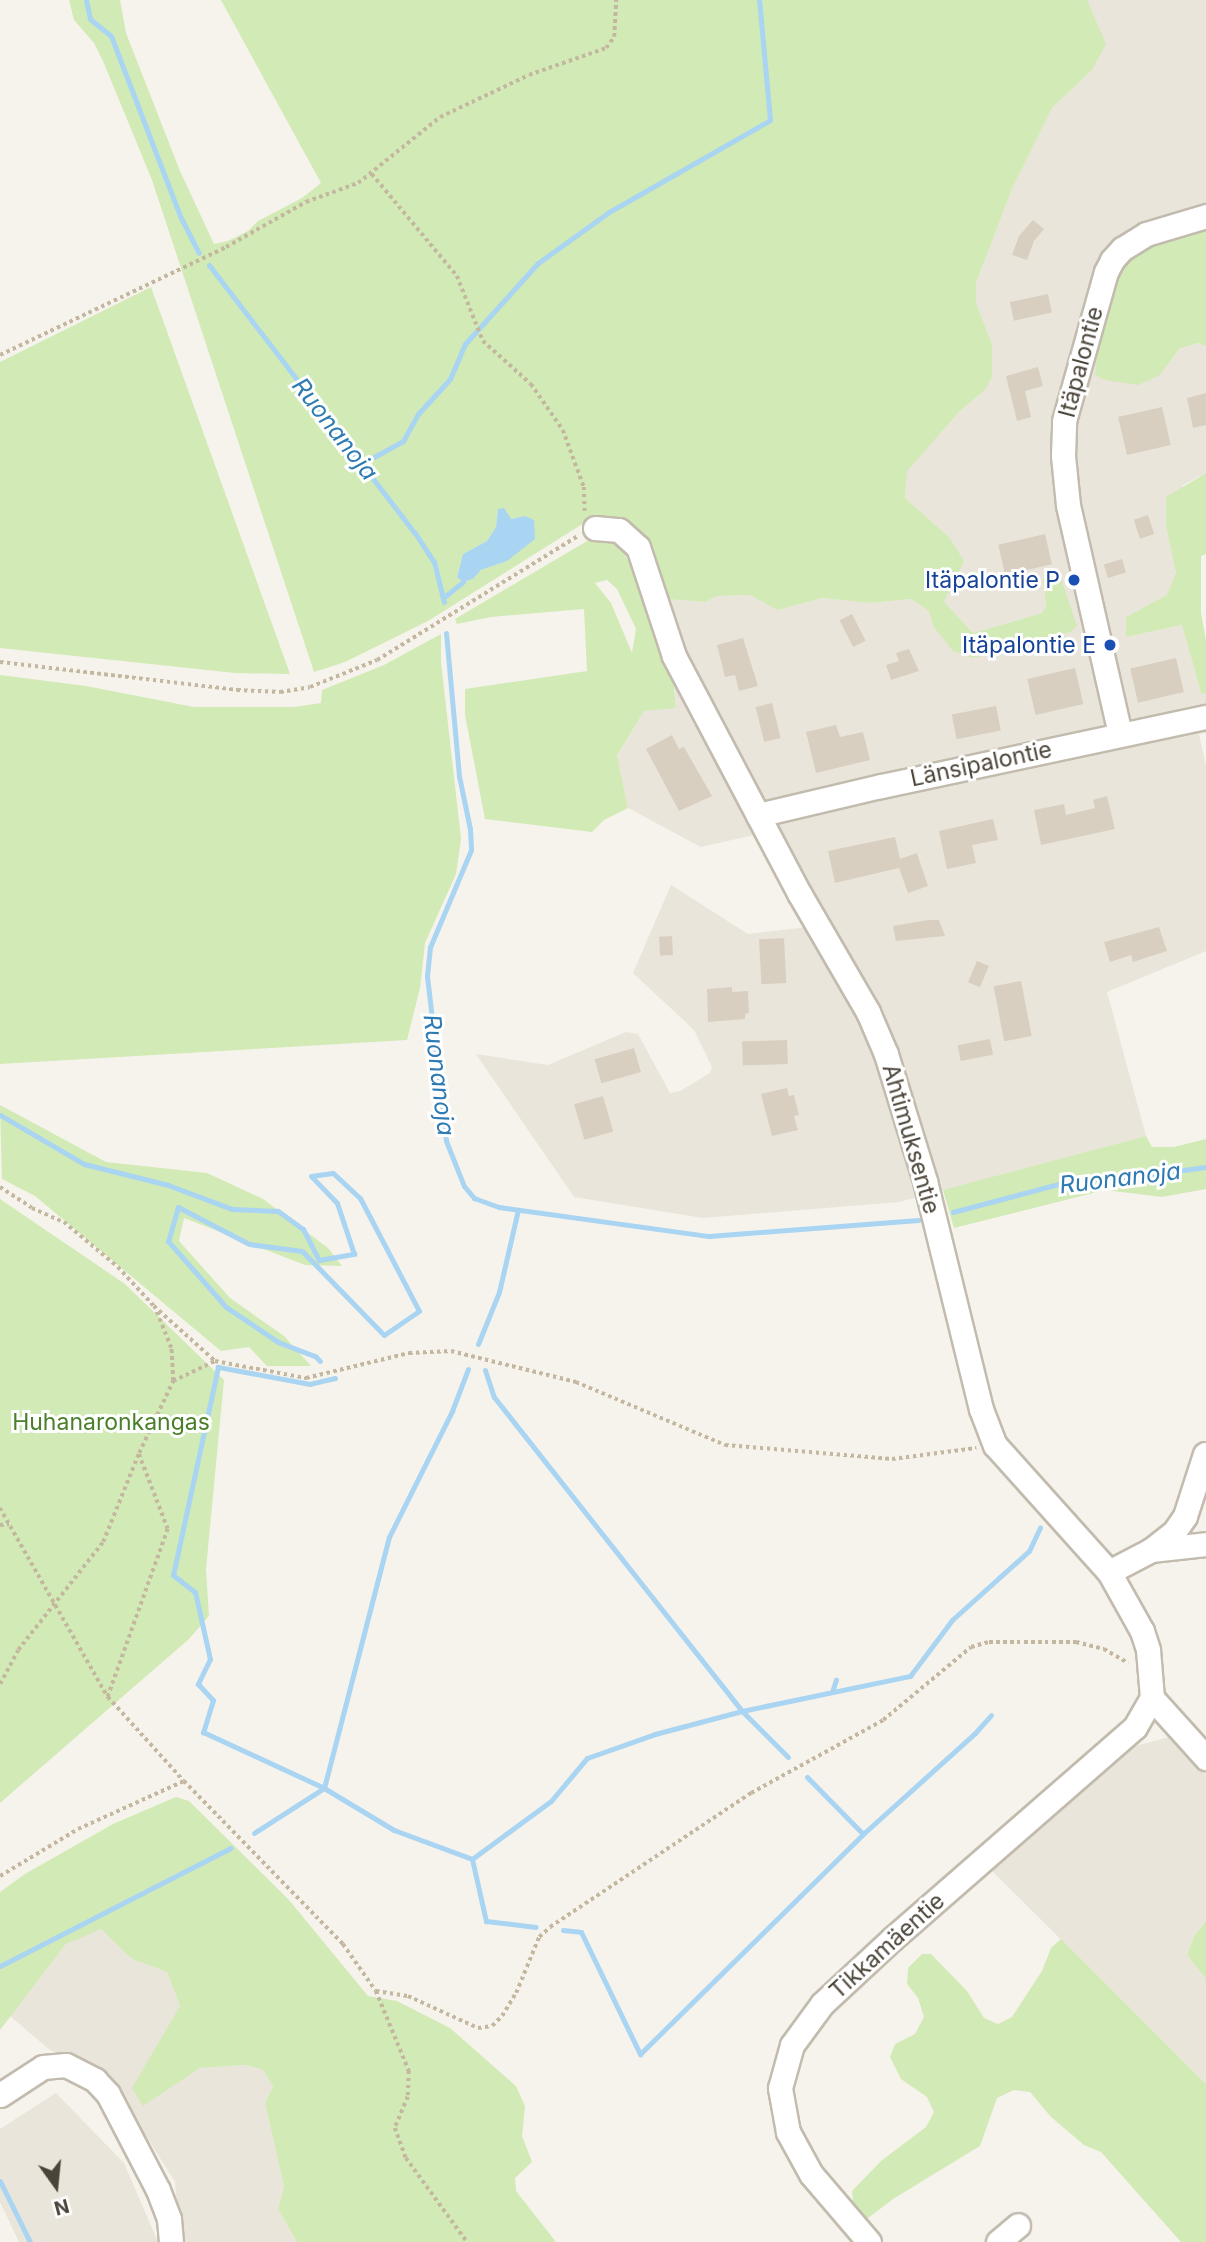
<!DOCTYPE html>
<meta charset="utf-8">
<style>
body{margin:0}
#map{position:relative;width:1206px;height:2242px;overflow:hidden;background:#f6f3ec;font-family:Inter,sans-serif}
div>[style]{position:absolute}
.residential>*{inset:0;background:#eae5da}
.green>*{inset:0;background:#d2eab5}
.water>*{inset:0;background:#a9d4f2}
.stream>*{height:5px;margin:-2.5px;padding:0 2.5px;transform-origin:2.5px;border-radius:2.5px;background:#a9d4f2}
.building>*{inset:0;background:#d8cfc1;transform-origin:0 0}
.path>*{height:3.5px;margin-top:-1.75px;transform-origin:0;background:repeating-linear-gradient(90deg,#c4b79f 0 3.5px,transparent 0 7px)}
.roads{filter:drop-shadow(2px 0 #c2bbae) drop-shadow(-2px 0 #c2bbae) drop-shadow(0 2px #c2bbae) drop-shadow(0 -2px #c2bbae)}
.minor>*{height:23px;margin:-11.5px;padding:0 11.5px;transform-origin:11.5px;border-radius:11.5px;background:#fff}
.dots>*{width:19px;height:19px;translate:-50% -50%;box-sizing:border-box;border:4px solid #fff;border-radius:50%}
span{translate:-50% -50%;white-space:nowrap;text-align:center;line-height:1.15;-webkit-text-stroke:6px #fff;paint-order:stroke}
.street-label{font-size:23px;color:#4b4439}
.transit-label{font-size:23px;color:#164399}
.right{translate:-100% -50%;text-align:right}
.park-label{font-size:23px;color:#4a7f2a}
.water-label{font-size:24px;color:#2e7ab2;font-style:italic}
.north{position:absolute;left:21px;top:2151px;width:70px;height:70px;-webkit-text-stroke:5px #fff;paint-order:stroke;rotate:165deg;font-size:19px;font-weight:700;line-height:28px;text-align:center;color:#4b4439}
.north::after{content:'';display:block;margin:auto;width:24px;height:32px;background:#4b4439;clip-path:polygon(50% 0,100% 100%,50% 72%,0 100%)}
</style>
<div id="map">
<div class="residential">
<i style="clip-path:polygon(1087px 0,1206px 0,1206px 225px,1160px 375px,1179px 349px,1199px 343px,1206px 346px,1206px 473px,1183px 485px,1166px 526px,1176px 573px,1168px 595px,1126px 617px,1126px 637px,1182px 625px,1201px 693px,1206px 694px,1206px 733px,1199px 734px,1206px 766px,1206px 951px,1107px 992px,1146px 1136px,899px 1202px,703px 1218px,574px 1197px,476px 1054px,548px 1065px,626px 1032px,638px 1034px,670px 1093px,680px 1091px,710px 1073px,712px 1067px,694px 1030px,633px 973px,671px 885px,748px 934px,808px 927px,754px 835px,701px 847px,628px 808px,617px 757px,644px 711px,676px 707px,666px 599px,705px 602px,717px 596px,751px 595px,778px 610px,822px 598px,870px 603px,911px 599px,929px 611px,933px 626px,972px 658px,1028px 648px,1037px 640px,1070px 632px,1043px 579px,1046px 606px,1042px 613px,973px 633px,943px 602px,949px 537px,905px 498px,906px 471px,960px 411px,985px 390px,992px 344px,976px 303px,976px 283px,1012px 189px,1052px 108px,1092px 70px)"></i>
<i style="clip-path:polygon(1169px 1737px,1206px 1775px,1206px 1921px,1194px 1936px,1187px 1955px,1206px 1979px,1206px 2084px,988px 1867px,1132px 1747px)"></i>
<i style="clip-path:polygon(101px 1928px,132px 1959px,167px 1972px,180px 2006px,177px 2082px,200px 2068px,246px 2065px,263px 2070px,273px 2086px,265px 2103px,284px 2187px,278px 2209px,297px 2242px,180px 2242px,175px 2182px,120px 2094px,83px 2064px,50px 2050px,10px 2016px,66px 1944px)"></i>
<i style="clip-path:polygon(56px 2093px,124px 2163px,158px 2242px,19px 2242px,0 2202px,0 2129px)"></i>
</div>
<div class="green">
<i style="clip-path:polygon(evenodd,69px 0,120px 0,126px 33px,180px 171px,214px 244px,228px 241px,248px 231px,258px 221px,302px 198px,321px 183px,221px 0,1087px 0,1106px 44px,1092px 70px,1052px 108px,1012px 189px,976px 283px,976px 303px,992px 344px,992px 377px,985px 390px,960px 411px,907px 471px,905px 498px,949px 537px,964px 561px,944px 602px,973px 633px,1042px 613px,1046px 606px,1043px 579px,1058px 570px,1077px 626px,1070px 632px,1037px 640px,1028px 648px,972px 658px,953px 651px,933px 626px,929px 611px,911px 599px,870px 603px,822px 598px,778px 610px,750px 595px,717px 596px,705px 602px,666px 599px,637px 530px,620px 521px,592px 518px,428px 621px,345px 662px,314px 672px,152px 180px,103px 61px,94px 43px,74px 20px,69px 0,498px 509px,511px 519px,525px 516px,507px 561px,481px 570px,473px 579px,463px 582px,457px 577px,463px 554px,487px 541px,496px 527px,498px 509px)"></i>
<i style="clip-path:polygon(1206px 225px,1206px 346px,1198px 343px,1179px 349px,1160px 375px,1138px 385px,1105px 380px,1095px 375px,1101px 324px,1117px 274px,1137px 251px)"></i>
<i style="clip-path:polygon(151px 287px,290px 674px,235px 673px,0 648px,0 362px)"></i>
<i style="clip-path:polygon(1206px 473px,1206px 554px,1201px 556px,1201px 613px,1206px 640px,1206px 694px,1201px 693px,1182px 625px,1126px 637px,1126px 617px,1167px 595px,1176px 573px,1166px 526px,1166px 497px)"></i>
<i style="clip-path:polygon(evenodd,599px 534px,619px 541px,632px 569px,672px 669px,676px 708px,644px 711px,617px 756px,628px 808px,604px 820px,592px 832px,485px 819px,465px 715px,465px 689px,587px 671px,584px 609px,491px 617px,457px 624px,455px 619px,599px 534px,607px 580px,617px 589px,636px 629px,632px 653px,611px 603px,595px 583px,607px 580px)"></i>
<i style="clip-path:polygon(441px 634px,441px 662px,461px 839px,456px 874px,425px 943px,420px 988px,407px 1040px,0 1064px,0 675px,86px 686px,194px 707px,294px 707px,321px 703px,322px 690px,384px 665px)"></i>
<i style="clip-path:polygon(0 1105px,106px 1162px,207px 1173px,263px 1199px,328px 1248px,342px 1266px,305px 1265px,184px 1218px,179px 1241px,230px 1298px,284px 1336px,311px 1366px,267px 1366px,249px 1347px,221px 1351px,35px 1196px,2px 1179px)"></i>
<i style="clip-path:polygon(1146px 1136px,1152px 1147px,1174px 1147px,1206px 1139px,1206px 1189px,1162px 1197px,1105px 1190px,954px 1228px,943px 1190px)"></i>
<i style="clip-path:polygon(0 1199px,125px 1284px,224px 1380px,206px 1569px,209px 1616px,189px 1639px,0 1803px)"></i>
<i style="clip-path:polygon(176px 1797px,189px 1801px,289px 1900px,368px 1996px,397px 2001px,450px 2028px,516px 2086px,525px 2106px,522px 2136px,532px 2162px,515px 2178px,516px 2191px,556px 2242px,297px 2242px,278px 2209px,284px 2187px,265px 2103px,273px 2086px,263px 2070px,246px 2065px,200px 2068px,143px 2106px,132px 2088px,180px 2006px,167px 1972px,132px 1959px,101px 1929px,66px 1944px,0 2030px,0 1892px,25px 1874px,113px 1824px)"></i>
<i style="clip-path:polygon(1206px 1921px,1206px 1979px,1187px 1955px,1194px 1936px)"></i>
<i style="clip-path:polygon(1061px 1939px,1206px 2084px,1206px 2242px,1181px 2242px,1101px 2152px,1084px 2145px,1051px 2117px,1030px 2092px,1014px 2090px,997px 2098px,980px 2146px,893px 2199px,867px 2219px,853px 2202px,852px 2191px,881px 2161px,926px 2127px,934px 2112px,927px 2097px,901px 2079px,890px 2057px,895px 2044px,915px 2034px,924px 2017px,918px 1998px,907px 1984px,908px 1968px,922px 1954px,931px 1954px,967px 1991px,984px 2018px,998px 2024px,1012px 2017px,1042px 1971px,1051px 1948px)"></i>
</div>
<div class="water">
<i style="clip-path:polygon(504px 508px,511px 519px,525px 516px,534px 520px,535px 539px,507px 561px,481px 570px,473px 579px,463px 582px,457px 577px,463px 554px,487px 541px,496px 527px,498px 509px)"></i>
</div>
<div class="stream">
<i style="left:86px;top:0;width:19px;rotate:78deg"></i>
<i style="left:90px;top:19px;width:27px;rotate:39deg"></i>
<i style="left:111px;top:36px;width:195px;rotate:69deg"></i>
<i style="left:181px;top:218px;width:39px;rotate:63deg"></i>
<i style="left:209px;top:265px;width:338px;rotate:52.5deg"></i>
<i style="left:415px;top:533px;width:35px;rotate:57deg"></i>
<i style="left:434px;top:562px;width:41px;rotate:76deg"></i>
<i style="left:361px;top:464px;width:48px;rotate:-28.7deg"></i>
<i style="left:403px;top:441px;width:31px;rotate:-61deg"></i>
<i style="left:418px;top:414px;width:47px;rotate:-47.6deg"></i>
<i style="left:450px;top:379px;width:38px;rotate:-67deg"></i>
<i style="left:465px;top:344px;width:109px;rotate:-48deg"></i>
<i style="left:538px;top:263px;width:87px;rotate:-35.7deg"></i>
<i style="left:609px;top:212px;width:185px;rotate:-29.7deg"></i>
<i style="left:770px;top:120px;width:121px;rotate:-95.2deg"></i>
<i style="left:443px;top:598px;width:26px;rotate:-39deg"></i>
<i style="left:446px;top:633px;width:144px;rotate:84.8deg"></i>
<i style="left:459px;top:776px;width:54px;rotate:78.3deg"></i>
<i style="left:470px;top:829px;width:21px;rotate:87deg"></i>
<i style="left:471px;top:850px;width:105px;rotate:112.9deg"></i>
<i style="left:430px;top:947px;width:29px;rotate:96deg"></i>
<i style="left:427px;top:976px;width:166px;rotate:83.4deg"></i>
<i style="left:446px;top:1141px;width:48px;rotate:68.2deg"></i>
<i style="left:464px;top:1186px;width:16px;rotate:50deg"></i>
<i style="left:474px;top:1198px;width:27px;rotate:20deg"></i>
<i style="left:499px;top:1207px;width:212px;rotate:7.9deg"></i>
<i style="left:709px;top:1236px;width:210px;rotate:-4.4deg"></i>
<i style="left:0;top:1115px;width:97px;rotate:30.3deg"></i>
<i style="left:84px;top:1164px;width:87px;rotate:14deg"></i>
<i style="left:168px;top:1185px;width:68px;rotate:20.6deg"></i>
<i style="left:232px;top:1209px;width:46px;rotate:2.5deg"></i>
<i style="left:278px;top:1211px;width:31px;rotate:36deg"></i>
<i style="left:303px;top:1229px;width:35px;rotate:63deg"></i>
<i style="left:319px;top:1260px;width:36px;rotate:-10deg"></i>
<i style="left:354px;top:1254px;width:54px;rotate:-108.4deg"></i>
<i style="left:337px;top:1203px;width:37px;rotate:-134deg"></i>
<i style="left:311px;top:1176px;width:22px;rotate:-8deg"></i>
<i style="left:333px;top:1173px;width:37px;rotate:43deg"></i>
<i style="left:360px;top:1198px;width:127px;rotate:62.4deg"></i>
<i style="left:419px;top:1311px;width:42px;rotate:145.6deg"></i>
<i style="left:384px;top:1335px;width:117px;rotate:-134.3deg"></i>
<i style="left:302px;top:1251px;width:53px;rotate:-172.5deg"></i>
<i style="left:249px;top:1244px;width:80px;rotate:-152.5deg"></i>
<i style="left:178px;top:1207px;width:35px;rotate:106deg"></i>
<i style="left:168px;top:1241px;width:88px;rotate:48.7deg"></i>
<i style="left:226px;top:1307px;width:63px;rotate:33.9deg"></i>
<i style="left:278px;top:1342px;width:40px;rotate:21deg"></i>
<i style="left:315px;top:1356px;width:7px;rotate:45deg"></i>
<i style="left:953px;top:1212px;width:128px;rotate:-14.9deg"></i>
<i style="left:1077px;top:1179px;width:40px"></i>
<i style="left:1117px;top:1179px;width:90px;rotate:-7.7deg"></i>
<i style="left:478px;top:1344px;width:56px;rotate:-68deg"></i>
<i style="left:499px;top:1292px;width:84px;rotate:-77deg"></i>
<i style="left:485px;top:1370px;width:28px;rotate:72deg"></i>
<i style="left:494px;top:1397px;width:400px;rotate:51.7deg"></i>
<i style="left:742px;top:1711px;width:65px;rotate:45deg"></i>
<i style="left:335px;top:1378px;width:26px;rotate:167deg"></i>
<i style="left:310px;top:1384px;width:94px;rotate:-169.5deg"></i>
<i style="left:218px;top:1367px;width:213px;rotate:102.2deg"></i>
<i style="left:173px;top:1575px;width:28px;rotate:38deg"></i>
<i style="left:195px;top:1592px;width:69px;rotate:77.4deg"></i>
<i style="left:210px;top:1659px;width:28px;rotate:116deg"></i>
<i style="left:198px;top:1684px;width:22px;rotate:47deg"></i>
<i style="left:213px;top:1700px;width:34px;rotate:107deg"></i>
<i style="left:203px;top:1732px;width:133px;rotate:24.8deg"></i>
<i style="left:324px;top:1788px;width:82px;rotate:31deg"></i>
<i style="left:394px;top:1830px;width:83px;rotate:20.4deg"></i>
<i style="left:472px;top:1859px;width:64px;rotate:77.3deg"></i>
<i style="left:486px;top:1921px;width:50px;rotate:6.8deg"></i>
<i style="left:832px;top:1692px;width:13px;rotate:-72deg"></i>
<i style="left:807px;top:1777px;width:80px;rotate:45.5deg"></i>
<i style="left:254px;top:1833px;width:83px;rotate:-32.7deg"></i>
<i style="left:324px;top:1788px;width:259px;rotate:-75.5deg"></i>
<i style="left:389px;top:1537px;width:141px;rotate:-63.4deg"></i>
<i style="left:452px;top:1411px;width:45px;rotate:-69.1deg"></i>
<i style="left:472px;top:1859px;width:98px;rotate:-36.3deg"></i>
<i style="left:551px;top:1801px;width:56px;rotate:-50.1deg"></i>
<i style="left:587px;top:1758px;width:72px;rotate:-19.4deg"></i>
<i style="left:655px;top:1734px;width:90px;rotate:-14.8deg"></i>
<i style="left:742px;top:1711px;width:172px;rotate:-11.8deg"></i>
<i style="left:910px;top:1676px;width:70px;rotate:-53.1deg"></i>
<i style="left:952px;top:1620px;width:103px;rotate:-41.9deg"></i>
<i style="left:1029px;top:1551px;width:26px;rotate:-65deg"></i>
<i style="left:563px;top:1930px;width:18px;rotate:6deg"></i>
<i style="left:581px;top:1932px;width:136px;rotate:64.2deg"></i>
<i style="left:640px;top:2054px;width:313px;rotate:-44.6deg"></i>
<i style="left:863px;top:1834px;width:151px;rotate:-42deg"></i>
<i style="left:975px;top:1733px;width:24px;rotate:-48deg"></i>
<i style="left:0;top:1966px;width:259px;rotate:-27.1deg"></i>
<i style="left:0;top:2181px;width:68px;rotate:63.8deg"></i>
</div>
<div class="building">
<i style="clip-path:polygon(1033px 220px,1044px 229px,1034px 241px,1027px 260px,1012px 255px,1019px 236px)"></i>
<i style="left:1048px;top:294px;width:19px;height:39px;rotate:78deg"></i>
<i style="clip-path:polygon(1038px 367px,1043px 386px,1025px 391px,1031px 417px,1017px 421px,1006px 376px)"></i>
<i style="clip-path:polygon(1206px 393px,1206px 425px,1193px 428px,1187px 398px)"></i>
<i style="left:1162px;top:407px;width:39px;height:45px;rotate:77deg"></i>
<i style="left:1148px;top:515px;width:20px;height:15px;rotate:72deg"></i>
<i style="left:1045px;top:534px;width:31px;height:48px;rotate:77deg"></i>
<i style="left:1122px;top:559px;width:14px;height:19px;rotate:73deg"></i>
<i style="left:852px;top:614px;width:30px;height:14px;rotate:63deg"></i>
<i style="clip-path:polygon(743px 638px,758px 686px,739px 691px,735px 675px,725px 677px,717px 645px)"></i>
<i style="clip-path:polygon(909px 649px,919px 671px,891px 680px,886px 665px,899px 661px,896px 653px)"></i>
<i style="left:1176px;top:658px;width:35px;height:47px;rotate:77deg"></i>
<i style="left:1075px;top:668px;width:37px;height:49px;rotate:77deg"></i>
<i style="left:772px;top:703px;width:36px;height:17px;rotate:76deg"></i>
<i style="left:996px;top:706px;width:25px;height:45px;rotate:79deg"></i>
<i style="clip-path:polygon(836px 725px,840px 737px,863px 732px,870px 760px,816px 773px,806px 732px)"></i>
<i style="clip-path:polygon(672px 735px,679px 749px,684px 747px,712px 796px,679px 811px,646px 749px)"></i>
<i style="clip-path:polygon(1107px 796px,1115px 829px,1041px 845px,1034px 810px,1064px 804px,1066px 815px,1095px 808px,1093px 800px)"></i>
<i style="clip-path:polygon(993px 819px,998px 840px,972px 845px,976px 863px,947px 869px,939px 831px)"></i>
<i style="clip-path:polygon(895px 837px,900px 859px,917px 853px,928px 886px,908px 893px,899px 868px,835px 883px,828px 851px)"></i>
<i style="clip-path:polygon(928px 920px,939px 920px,945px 936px,896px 941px,893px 926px)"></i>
<i style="clip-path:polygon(1159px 927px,1167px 951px,1133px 962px,1131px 955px,1110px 962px,1104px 942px)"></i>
<i style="left:672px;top:936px;width:19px;height:13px;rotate:87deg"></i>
<i style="left:784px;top:938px;width:45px;height:25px;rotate:87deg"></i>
<i style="left:977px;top:961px;width:13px;height:23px;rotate:23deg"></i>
<i style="left:1021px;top:981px;width:56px;height:28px;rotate:79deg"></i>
<i style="clip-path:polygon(732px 987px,732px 992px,748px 991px,749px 1013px,745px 1014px,745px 1019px,708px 1022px,707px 989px)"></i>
<i style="left:990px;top:1039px;width:16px;height:33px;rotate:79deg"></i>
<i style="left:787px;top:1040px;width:24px;height:45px;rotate:88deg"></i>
<i style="left:634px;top:1048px;width:25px;height:41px;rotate:74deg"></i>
<i style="clip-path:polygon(787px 1088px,789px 1096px,794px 1095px,799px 1115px,794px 1116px,798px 1130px,772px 1136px,761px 1094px)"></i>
<i style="left:603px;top:1096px;width:37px;height:30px;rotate:74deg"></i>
</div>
<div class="path">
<i style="left:372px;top:174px;width:133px;rotate:50.2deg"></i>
<i style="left:457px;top:276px;width:70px;rotate:68.2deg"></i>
<i style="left:483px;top:341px;width:64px;rotate:41.9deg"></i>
<i style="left:531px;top:384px;width:56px;rotate:55.2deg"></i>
<i style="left:563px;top:430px;width:61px;rotate:69.8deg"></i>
<i style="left:584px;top:487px;width:24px;rotate:88deg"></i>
<i style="left:0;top:355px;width:250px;rotate:-25.5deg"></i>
<i style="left:226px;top:247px;width:92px;rotate:-29.4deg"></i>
<i style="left:306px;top:202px;width:55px;rotate:-20.1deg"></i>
<i style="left:358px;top:183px;width:105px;rotate:-38.8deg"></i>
<i style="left:440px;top:117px;width:98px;rotate:-25.3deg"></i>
<i style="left:529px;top:75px;width:82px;rotate:-19.3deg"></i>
<i style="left:606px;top:48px;width:14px;rotate:-54deg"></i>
<i style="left:614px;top:37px;width:37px;rotate:-87deg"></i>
<i style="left:0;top:662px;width:239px;rotate:6.7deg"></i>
<i style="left:237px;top:690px;width:43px;rotate:2.7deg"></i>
<i style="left:280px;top:692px;width:30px;rotate:-9deg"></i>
<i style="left:310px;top:687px;width:72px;rotate:-21.9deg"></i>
<i style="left:377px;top:660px;width:236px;rotate:-31.7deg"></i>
<i style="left:0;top:1187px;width:38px;rotate:33deg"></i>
<i style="left:32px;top:1208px;width:35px;rotate:24deg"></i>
<i style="left:64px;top:1222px;width:70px;rotate:39.8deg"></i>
<i style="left:118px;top:1267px;width:53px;rotate:47.3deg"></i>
<i style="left:154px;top:1306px;width:82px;rotate:42deg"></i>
<i style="left:215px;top:1361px;width:93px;rotate:10.6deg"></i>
<i style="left:306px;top:1378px;width:106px;rotate:-13.6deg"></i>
<i style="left:409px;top:1353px;width:42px;rotate:-2.7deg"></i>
<i style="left:451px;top:1351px;width:129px;rotate:13.9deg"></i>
<i style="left:576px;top:1382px;width:162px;rotate:22.9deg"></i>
<i style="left:725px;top:1445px;width:168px;rotate:4.8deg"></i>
<i style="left:892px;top:1459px;width:85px;rotate:-7.5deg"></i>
<i style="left:173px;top:1381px;width:47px;rotate:-25.5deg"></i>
<i style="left:139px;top:1454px;width:80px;rotate:68.9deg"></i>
<i style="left:168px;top:1529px;width:178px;rotate:109.7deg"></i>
<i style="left:108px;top:1697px;width:113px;rotate:47.9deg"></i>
<i style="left:0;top:1508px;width:218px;rotate:60.3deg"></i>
<i style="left:0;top:1525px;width:9px;rotate:-6deg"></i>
<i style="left:0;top:1684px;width:38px;rotate:-62deg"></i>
<i style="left:18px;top:1650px;width:137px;rotate:-51.8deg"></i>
<i style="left:103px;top:1542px;width:96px;rotate:-68deg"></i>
<i style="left:139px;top:1453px;width:80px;rotate:-64.7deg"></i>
<i style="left:173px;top:1381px;width:33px;rotate:-93deg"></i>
<i style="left:171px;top:1348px;width:43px;rotate:-111.8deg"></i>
<i style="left:0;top:1876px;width:91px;rotate:-31.1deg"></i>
<i style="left:78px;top:1829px;width:116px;rotate:-24.4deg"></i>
<i style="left:184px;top:1781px;width:228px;rotate:45.7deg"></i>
<i style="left:343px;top:1944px;width:57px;rotate:54.9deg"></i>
<i style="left:376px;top:1991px;width:32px;rotate:9deg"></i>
<i style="left:408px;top:1996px;width:77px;rotate:24.6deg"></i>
<i style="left:478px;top:2028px;width:14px;rotate:-8deg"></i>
<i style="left:492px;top:2026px;width:14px;rotate:-45deg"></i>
<i style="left:502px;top:2016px;width:27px;rotate:-59deg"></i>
<i style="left:516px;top:1993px;width:61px;rotate:-67.7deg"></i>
<i style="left:539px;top:1937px;width:15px;rotate:-42deg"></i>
<i style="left:550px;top:1927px;width:242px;rotate:-33.7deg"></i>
<i style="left:751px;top:1793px;width:151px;rotate:-28.9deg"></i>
<i style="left:883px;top:1720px;width:114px;rotate:-39.7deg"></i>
<i style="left:971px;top:1647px;width:19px;rotate:-16deg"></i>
<i style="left:989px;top:1642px;width:87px"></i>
<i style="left:1076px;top:1642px;width:29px;rotate:14deg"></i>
<i style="left:1104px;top:1649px;width:28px;rotate:30deg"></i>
<i style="left:376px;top:1991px;width:87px;rotate:67.6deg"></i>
<i style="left:409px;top:2071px;width:26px;rotate:92deg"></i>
<i style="left:408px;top:2097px;width:34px;rotate:113deg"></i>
<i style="left:395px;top:2128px;width:32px;rotate:70deg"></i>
<i style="left:406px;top:2158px;width:104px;rotate:54deg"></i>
</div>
<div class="roads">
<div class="minor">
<i style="left:595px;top:528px;width:24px;rotate:5deg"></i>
<i style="left:619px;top:530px;width:25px;rotate:42deg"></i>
<i style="left:638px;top:547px;width:115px;rotate:71.7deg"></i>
<i style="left:674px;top:656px;width:268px;rotate:62.2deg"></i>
<i style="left:799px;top:893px;width:138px;rotate:59.9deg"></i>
<i style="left:868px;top:1012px;width:46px;rotate:66.8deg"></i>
<i style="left:886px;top:1054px;width:133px;rotate:72.9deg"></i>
<i style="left:925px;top:1181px;width:235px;rotate:76.2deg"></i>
<i style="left:981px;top:1409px;width:39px;rotate:69deg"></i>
<i style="left:995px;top:1445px;width:171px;rotate:48.1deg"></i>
<i style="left:1109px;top:1572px;width:68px;rotate:60.8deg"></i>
<i style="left:1142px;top:1631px;width:20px;rotate:72deg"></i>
<i style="left:1148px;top:1650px;width:48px;rotate:85.2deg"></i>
<i style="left:1152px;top:1698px;width:81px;rotate:48deg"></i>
<i style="left:1120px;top:734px;width:235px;rotate:-102.8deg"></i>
<i style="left:1068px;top:505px;width:49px;rotate:-95.8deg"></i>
<i style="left:1063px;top:456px;width:35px;rotate:-88deg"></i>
<i style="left:1064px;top:421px;width:155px;rotate:-74.3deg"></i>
<i style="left:1106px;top:272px;width:13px;rotate:-63deg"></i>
<i style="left:1112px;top:260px;width:15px;rotate:-48deg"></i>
<i style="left:1122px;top:249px;width:28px;rotate:-32deg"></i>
<i style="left:1146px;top:234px;width:63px;rotate:-16.7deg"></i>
<i style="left:758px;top:815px;width:126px;rotate:-13.3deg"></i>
<i style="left:881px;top:786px;width:332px;rotate:-12deg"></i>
<i style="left:1151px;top:1550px;width:55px;rotate:-6.2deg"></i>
<i style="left:1109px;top:1572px;width:47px;rotate:-27.6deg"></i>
<i style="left:1151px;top:1550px;width:29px;rotate:-38deg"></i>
<i style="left:1174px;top:1532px;width:19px;rotate:-55deg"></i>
<i style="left:1185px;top:1516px;width:65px;rotate:-72.1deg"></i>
<i style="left:0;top:2095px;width:51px;rotate:-33.1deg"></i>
<i style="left:43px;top:2067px;width:23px;rotate:-5deg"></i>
<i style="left:66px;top:2065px;width:33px;rotate:27deg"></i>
<i style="left:95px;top:2080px;width:19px;rotate:47deg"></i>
<i style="left:108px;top:2094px;width:108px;rotate:62.5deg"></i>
<i style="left:158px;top:2190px;width:31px;rotate:69deg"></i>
<i style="left:169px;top:2219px;width:23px;rotate:85deg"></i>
<i style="left:869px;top:2242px;width:89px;rotate:-130.5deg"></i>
<i style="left:811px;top:2174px;width:48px;rotate:-118.7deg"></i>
<i style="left:788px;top:2132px;width:45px;rotate:-100.3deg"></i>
<i style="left:780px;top:2088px;width:45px;rotate:-74.4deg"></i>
<i style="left:792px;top:2045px;width:51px;rotate:-53.8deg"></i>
<i style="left:822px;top:2004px;width:96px;rotate:-42.9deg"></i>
<i style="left:892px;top:1939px;width:322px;rotate:-41.1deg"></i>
<i style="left:1135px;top:1727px;width:34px;rotate:-60deg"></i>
<i style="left:998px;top:2242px;width:26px;rotate:-40deg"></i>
</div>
</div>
<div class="dots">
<i style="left:1074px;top:580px;background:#1a4fb4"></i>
<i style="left:1110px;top:645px;background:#1a4fb4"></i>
</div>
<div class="street-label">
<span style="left:1081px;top:362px;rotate:-75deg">Itäpalontie</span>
<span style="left:981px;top:764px;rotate:-12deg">Länsipalontie</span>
<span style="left:911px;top:1139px;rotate:74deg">Ahtimuksentie</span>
<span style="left:887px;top:1946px;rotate:-42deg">Tikkamäentie</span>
</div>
<div class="transit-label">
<span class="right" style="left:1060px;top:580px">Itäpalontie P</span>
<span class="right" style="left:1096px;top:645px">Itäpalontie E</span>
</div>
<div class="park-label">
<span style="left:111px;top:1422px">Huhanaronkangas</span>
</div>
<div class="water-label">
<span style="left:335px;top:429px;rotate:52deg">Ruonanoja</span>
<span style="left:439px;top:1075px;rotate:83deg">Ruonanoja</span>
<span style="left:1120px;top:1178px;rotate:-7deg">Ruonanoja</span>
</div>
<div class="north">N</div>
</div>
